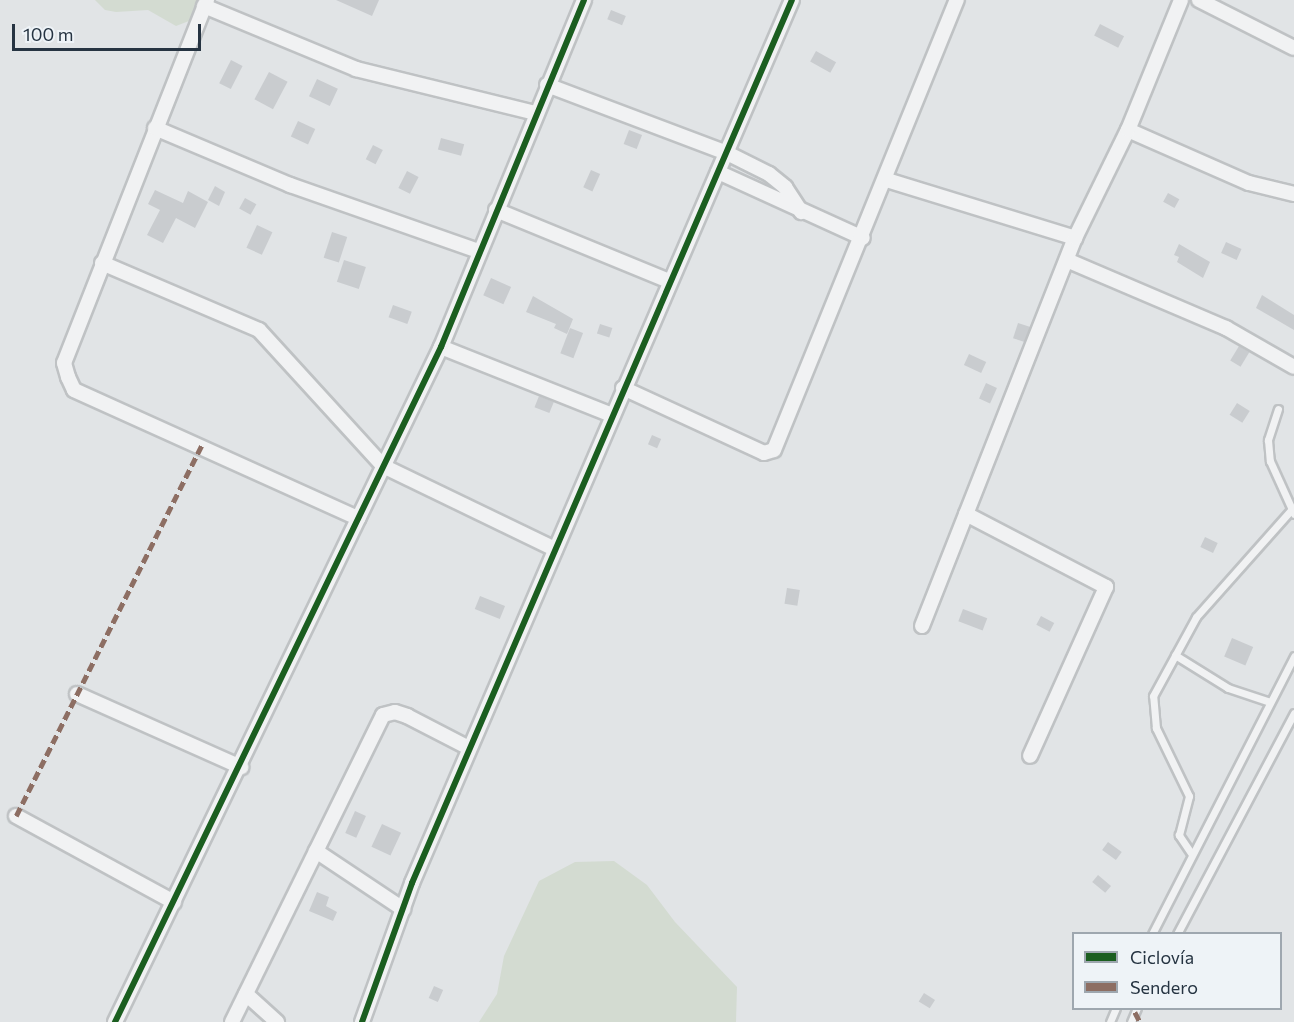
<!DOCTYPE html>
<meta charset="utf-8">
<style>
body{margin:0}
#map{position:relative;width:1294px;height:1022px;overflow:hidden;background:#e1e4e6;font-family:Commissioner,sans-serif}
div>[style]{position:absolute}
.green>*{inset:0;background:#d3dbd1}
.building>*{inset:0;background:#c9cccf;transform-origin:0 0}
.roads{filter:drop-shadow(2px 0 #bfc2c4) drop-shadow(-2px 0 #bfc2c4) drop-shadow(0 2px #bfc2c4) drop-shadow(0 -2px #bfc2c4)}
.service>*{height:7px;margin:-3.5px;padding:0 3.5px;transform-origin:3.5px;border-radius:3.5px;background:#f1f2f3}
.minor>*{height:14px;margin:-7px;padding:0 7px;transform-origin:7px;border-radius:7px;background:#f1f2f3}
.quiet>*{height:4.5px;margin-top:-2.25px;transform-origin:0;background:repeating-linear-gradient(90deg,#8d6e63 0 9px,transparent 0 13.5px)}
.cycleway>*{height:6px;margin:-3px;padding:0 3px;transform-origin:3px;border-radius:3px;background:#1b5e20}
span{translate:-50% -50%;white-space:nowrap;text-align:center;line-height:1.15;-webkit-text-stroke:4.5px #eef3f7;paint-order:stroke}
.legend{position:absolute;left:1072px;top:932px;width:210px;height:78px;box-sizing:border-box;background:#eef3f7;border:2px solid #9ea7af;margin:0;padding:8px 10px;list-style:none;font-size:18px;color:#263442}
.legend li{display:flex;align-items:center;gap:12px;height:30px}
.legend b{width:30px;border:2px solid #9ea7af}
.scale{position:absolute;left:12px;top:24px;width:189px;height:27px;box-sizing:border-box;border:3px solid #263442;border-top:0;padding-left:8px;font-size:18px;line-height:21px;white-space:nowrap;color:#263442;-webkit-text-stroke:4px #eef3f7;paint-order:stroke}
</style>
<div id="map">
<div class="green">
<i style="clip-path:polygon(95px 0,214px 0,207px 14px,176px 26px,148px 10px,116px 12px,105px 10px)"></i>
<i style="clip-path:polygon(614px 861px,647px 885px,675px 922px,737px 987px,736px 1022px,479px 1022px,497px 994px,504px 956px,539px 881px,575px 862px)"></i>
</div>
<div class="building">
<i style="clip-path:polygon(336px 0,379px 0,372px 16px)"></i>
<i style="left:611px;top:10px;width:16px;height:10px;rotate:22deg"></i>
<i style="left:1100px;top:24px;width:27px;height:13px;rotate:27deg"></i>
<i style="left:816px;top:51px;width:23px;height:12px;rotate:29deg"></i>
<i style="left:231px;top:60px;width:13px;height:26px;rotate:27deg"></i>
<i style="left:269px;top:72px;width:21px;height:31px;rotate:28deg"></i>
<i style="left:317px;top:79px;width:23px;height:19px;rotate:25deg"></i>
<i style="left:298px;top:121px;width:19px;height:17px;rotate:25deg"></i>
<i style="left:629px;top:130px;width:14px;height:15px;rotate:21deg"></i>
<i style="left:441px;top:138px;width:24px;height:12px;rotate:15deg"></i>
<i style="left:373px;top:145px;width:11px;height:16px;rotate:27deg"></i>
<i style="left:591px;top:170px;width:10px;height:19px;rotate:24deg"></i>
<i style="left:407px;top:171px;width:13px;height:19px;rotate:27deg"></i>
<i style="clip-path:polygon(215px 186px,225px 192px,219px 206px,208px 200px)"></i>
<i style="clip-path:polygon(155px 190px,183px 203px,188px 191px,208px 202px,195px 228px,176px 218px,163px 243px,147px 235px,160px 210px,148px 204px)"></i>
<i style="left:1168px;top:193px;width:13px;height:10px;rotate:29deg"></i>
<i style="left:245px;top:198px;width:13px;height:12px;rotate:29deg"></i>
<i style="left:257px;top:225px;width:17px;height:25px;rotate:25deg"></i>
<i style="left:332px;top:232px;width:16px;height:27px;rotate:18deg"></i>
<i style="left:1226px;top:242px;width:17px;height:12px;rotate:24deg"></i>
<i style="clip-path:polygon(1179px 244px,1210px 262px,1203px 278px,1177px 262px,1179px 257px,1174px 255px)"></i>
<i style="left:344px;top:260px;width:23px;height:23px;rotate:18deg"></i>
<i style="left:491px;top:278px;width:22px;height:19px;rotate:24deg"></i>
<i style="clip-path:polygon(1262px 295px,1294px 315px,1294px 330px,1256px 308px)"></i>
<i style="clip-path:polygon(533px 296px,573px 319px,567px 334px,554px 328px,556px 324px,526px 312px)"></i>
<i style="left:393px;top:305px;width:20px;height:13px;rotate:20deg"></i>
<i style="left:1018px;top:323px;width:13px;height:16px;rotate:18deg"></i>
<i style="left:600px;top:324px;width:13px;height:10px;rotate:18deg"></i>
<i style="left:570px;top:328px;width:14px;height:27px;rotate:21deg"></i>
<i style="left:1239px;top:346px;width:12px;height:17px;rotate:31deg"></i>
<i style="left:969px;top:354px;width:19px;height:12px;rotate:25deg"></i>
<i style="left:986px;top:383px;width:12px;height:17px;rotate:24deg"></i>
<i style="left:539px;top:396px;width:16px;height:12px;rotate:22deg"></i>
<i style="left:1237px;top:403px;width:15px;height:14px;rotate:32deg"></i>
<i style="left:652px;top:435px;width:10px;height:10px;rotate:24deg"></i>
<i style="left:1205px;top:537px;width:14px;height:11px;rotate:25deg"></i>
<i style="left:787px;top:588px;width:13px;height:16px;rotate:9deg"></i>
<i style="left:480px;top:596px;width:27px;height:14px;rotate:22deg"></i>
<i style="left:963px;top:609px;width:26px;height:13px;rotate:21deg"></i>
<i style="left:1041px;top:616px;width:15px;height:10px;rotate:28deg"></i>
<i style="left:1232px;top:638px;width:23px;height:20px;rotate:23deg"></i>
<i style="left:355px;top:811px;width:12px;height:24px;rotate:24deg"></i>
<i style="left:382px;top:824px;width:21px;height:25px;rotate:25deg"></i>
<i style="left:1108px;top:842px;width:17px;height:10px;rotate:36deg"></i>
<i style="left:1098px;top:875px;width:17px;height:9px;rotate:40deg"></i>
<i style="clip-path:polygon(317px 892px,329px 897px,326px 906px,337px 912px,333px 921px,309px 911px)"></i>
<i style="left:434px;top:986px;width:10px;height:13px;rotate:24deg"></i>
<i style="left:924px;top:993px;width:13px;height:10px;rotate:32deg"></i>
</div>
<div class="roads">
<div class="service">
<i style="left:1278px;top:409px;width:33px;rotate:108deg"></i>
<i style="left:1268px;top:440px;width:21px;rotate:85deg"></i>
<i style="left:1270px;top:461px;width:58px;rotate:65.6deg"></i>
<i style="left:1175px;top:655px;width:62px;rotate:31.9deg"></i>
<i style="left:1228px;top:688px;width:44px;rotate:18.4deg"></i>
<i style="left:1191px;top:853px;width:22px;rotate:-124deg"></i>
<i style="left:1179px;top:835px;width:40px;rotate:-75.6deg"></i>
<i style="left:1189px;top:796px;width:76px;rotate:-115.9deg"></i>
<i style="left:1156px;top:728px;width:32px;rotate:-95deg"></i>
<i style="left:1153px;top:696px;width:90px;rotate:-61.4deg"></i>
<i style="left:1196px;top:617px;width:142px;rotate:-48.4deg"></i>
<i style="left:1152px;top:934px;width:312px;rotate:-62.9deg"></i>
<i style="left:1177px;top:934px;width:250px;rotate:-62.1deg"></i>
<i style="left:1110px;top:1022px;width:15px;rotate:-67deg"></i>
<i style="left:1131px;top:1022px;width:15px;rotate:-67deg"></i>
</div>
<div class="minor">
<i style="left:207px;top:0;width:390px;rotate:111.5deg"></i>
<i style="left:64px;top:363px;width:15px;rotate:74deg"></i>
<i style="left:68px;top:377px;width:14px;rotate:65deg"></i>
<i style="left:74px;top:390px;width:312px;rotate:24.3deg"></i>
<i style="left:1199px;top:0;width:106px;rotate:26.8deg"></i>
<i style="left:204px;top:6px;width:165px;rotate:22.5deg"></i>
<i style="left:356px;top:69px;width:184px;rotate:13.8deg"></i>
<i style="left:547px;top:85px;width:192px;rotate:20.7deg"></i>
<i style="left:727px;top:153px;width:47px;rotate:26.6deg"></i>
<i style="left:769px;top:174px;width:21px;rotate:39deg"></i>
<i style="left:785px;top:187px;width:30px;rotate:57deg"></i>
<i style="left:155px;top:128px;width:147px;rotate:22.9deg"></i>
<i style="left:290px;top:185px;width:199px;rotate:19.3deg"></i>
<i style="left:1128px;top:130px;width:132px;rotate:23.7deg"></i>
<i style="left:1249px;top:183px;width:46px;rotate:13.7deg"></i>
<i style="left:718px;top:172px;width:159px;rotate:24.5deg"></i>
<i style="left:887px;top:180px;width:197px;rotate:17.1deg"></i>
<i style="left:496px;top:210px;width:187px;rotate:22.3deg"></i>
<i style="left:1069px;top:261px;width:171px;rotate:23.1deg"></i>
<i style="left:1226px;top:328px;width:78px;rotate:29.8deg"></i>
<i style="left:102px;top:263px;width:171px;rotate:23.1deg"></i>
<i style="left:259px;top:330px;width:184px;rotate:47.6deg"></i>
<i style="left:383px;top:466px;width:191px;rotate:25.8deg"></i>
<i style="left:441px;top:347px;width:184px;rotate:21.7deg"></i>
<i style="left:623px;top:388px;width:155px;rotate:24.7deg"></i>
<i style="left:764px;top:453px;width:10px;rotate:-17deg"></i>
<i style="left:774px;top:450px;width:486px;rotate:-67.9deg"></i>
<i style="left:966px;top:514px;width:158px;rotate:27.5deg"></i>
<i style="left:1106px;top:587px;width:185px;rotate:114.2deg"></i>
<i style="left:922px;top:626px;width:417px;rotate:-68.5deg"></i>
<i style="left:1075px;top:238px;width:120px;rotate:-63.9deg"></i>
<i style="left:1128px;top:130px;width:140px;rotate:-67.8deg"></i>
<i style="left:77px;top:694px;width:180px;rotate:24deg"></i>
<i style="left:16px;top:816px;width:180px;rotate:28.6deg"></i>
<i style="left:316px;top:851px;width:105px;rotate:33.7deg"></i>
<i style="left:246px;top:994px;width:42px;rotate:42.1deg"></i>
<i style="left:115px;top:1022px;width:750px;rotate:-64.22deg"></i>
<i style="left:441px;top:347px;width:375px;rotate:-67.6deg"></i>
<i style="left:232px;top:1022px;width:342px;rotate:-63.8deg"></i>
<i style="left:383px;top:715px;width:12px;rotate:-14deg"></i>
<i style="left:395px;top:712px;width:13px;rotate:18deg"></i>
<i style="left:407px;top:716px;width:70px;rotate:27.3deg"></i>
<i style="left:362px;top:1022px;width:148px;rotate:-70.2deg"></i>
<i style="left:412px;top:883px;width:961px;rotate:-66.72deg"></i>
</div>
</div>
<div class="quiet">
<i style="left:16px;top:816px;width:414px;rotate:-63.4deg"></i>
<i style="left:1135px;top:1012px;width:11px;rotate:63deg"></i>
</div>
<div class="cycleway">
<i style="left:115px;top:1022px;width:750px;rotate:-64.22deg"></i>
<i style="left:441px;top:347px;width:375px;rotate:-67.6deg"></i>
<i style="left:362px;top:1022px;width:148px;rotate:-70.2deg"></i>
<i style="left:412px;top:883px;width:961px;rotate:-66.72deg"></i>
</div>
<ul class="legend">
<li><b style="height:8px;background:#1b5e20"></b>Ciclovía</li>
<li><b style="height:8px;background:#8d6e63"></b>Sendero</li>
</ul>
<div class="scale">100 m</div>
</div>
